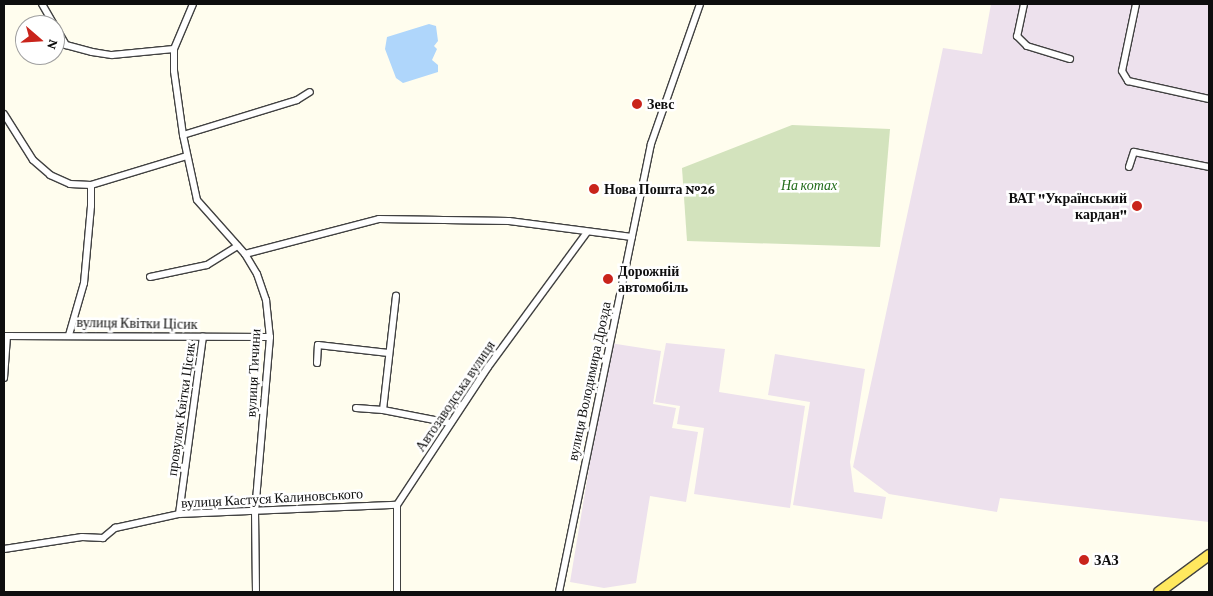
<!DOCTYPE html>
<meta charset="utf-8">
<style>
body{margin:0}
#map{position:relative;width:1213px;height:596px;overflow:hidden;background:#fffdee;font-family:"Crimson Pro",serif}
div>[style]{position:absolute}
.industrial>*{inset:0;background:#ede1ed}
.cemetery>*{inset:0;background:#d3e3bd}
.water>*{inset:0;background:#afd6fb}
.roads{filter:drop-shadow(1px 0 #414141) drop-shadow(-1px 0 #414141) drop-shadow(0 1px #414141) drop-shadow(0 -1px #414141)}
.street>*{height:6px;margin:-3px;padding:0 3px;transform-origin:3px;border-radius:3px;background:#fff}
.primary>*{height:10px;margin:-5px;padding:0 5px;transform-origin:5px;border-radius:5px;background:#ffe85e}
.dots>*{width:14px;height:14px;translate:-50% -50%;box-sizing:border-box;border:2px solid #fff;border-radius:50%}
span{translate:-50% -50%;white-space:nowrap;text-align:center;line-height:1.15;-webkit-text-stroke:5px #fff;paint-order:stroke}
.poi-label{font-size:14px;color:#0e0e0e;font-weight:700}
.left{translate:0 -50%;text-align:left}
.right{translate:-100% -50%;text-align:right}
.park-label{font-size:14px;color:#216b19;font-style:italic}
.street-label{font-size:14px;color:#0e0e0e}
.frame{position:absolute;inset:0;border:5px solid #0e0e0e;pointer-events:none}
.north{position:absolute;left:15px;top:15px;width:50px;height:50px;box-sizing:border-box;background:#fff;border:1px solid #9f9f9f;border-radius:50%;rotate:109deg;font-size:14px;font-weight:700;line-height:20px;text-align:center;color:#0e0e0e}
.north::after{content:'';display:block;margin:auto;width:18px;height:22px;background:#c9241b;clip-path:polygon(50% 0,100% 100%,50% 72%,0 100%)}
</style>
<div id="map">
<div class="industrial">
<i style="clip-path:polygon(991px 4px,1209px 4px,1209px 522px,1000px 498px,997px 512px,889px 494px,853px 467px,943px 48px,982px 54px)"></i>
<i style="clip-path:polygon(610px 343px,661px 351px,653px 404px,676px 408px,672px 428px,698px 432px,686px 502px,650px 496px,636px 583px,604px 588px,570px 582px)"></i>
<i style="clip-path:polygon(666px 343px,725px 349px,719px 392px,805px 406px,790px 508px,694px 494px,704px 428px,677px 424px,680px 406px,655px 402px)"></i>
<i style="clip-path:polygon(775px 354px,865px 369px,850px 462px,854px 492px,886px 497px,882px 519px,793px 505px,810px 402px,768px 395px)"></i>
</div>
<div class="cemetery">
<i style="clip-path:polygon(792px 125px,890px 129px,880px 247px,687px 241px,682px 168px)"></i>
</div>
<div class="water">
<i style="clip-path:polygon(429px 24px,436px 26px,438px 41px,434px 46px,437px 49px,432px 60px,438px 65px,438px 72px,403px 83px,396px 78px,385px 49px,387px 37px)"></i>
</div>
<div class="roads">
<div class="street">
<i style="left:42px;top:4px;width:24px;rotate:60deg"></i>
<i style="left:193px;top:4px;width:49px;rotate:112.9deg"></i>
<i style="left:174px;top:49px;width:22px;rotate:90deg"></i>
<i style="left:174px;top:71px;width:65px;rotate:82deg"></i>
<i style="left:183px;top:135px;width:66px;rotate:77.8deg"></i>
<i style="left:197px;top:200px;width:72px;rotate:48.4deg"></i>
<i style="left:245px;top:254px;width:23px;rotate:59deg"></i>
<i style="left:257px;top:274px;width:28px;rotate:71deg"></i>
<i style="left:266px;top:300px;width:37px;rotate:84deg"></i>
<i style="left:270px;top:337px;width:175px;rotate:94.9deg"></i>
<i style="left:255px;top:511px;width:81px;rotate:89.3deg"></i>
<i style="left:1024px;top:4px;width:33px;rotate:102deg"></i>
<i style="left:1017px;top:36px;width:14px;rotate:45deg"></i>
<i style="left:1027px;top:46px;width:45px;rotate:16.8deg"></i>
<i style="left:1136px;top:4px;width:68px;rotate:101.8deg"></i>
<i style="left:1122px;top:71px;width:12px;rotate:59deg"></i>
<i style="left:1128px;top:81px;width:83px;rotate:12.5deg"></i>
<i style="left:55px;top:26px;width:22px;rotate:60deg"></i>
<i style="left:66px;top:45px;width:27px;rotate:15deg"></i>
<i style="left:92px;top:52px;width:20px;rotate:9deg"></i>
<i style="left:112px;top:55px;width:62px;rotate:-5.5deg"></i>
<i style="left:4px;top:114px;width:54px;rotate:57.8deg"></i>
<i style="left:33px;top:160px;width:23px;rotate:41deg"></i>
<i style="left:50px;top:175px;width:22px;rotate:24deg"></i>
<i style="left:70px;top:184px;width:21px;rotate:3deg"></i>
<i style="left:183px;top:135px;width:119px;rotate:-17.1deg"></i>
<i style="left:297px;top:100px;width:15px;rotate:-32deg"></i>
<i style="left:1129px;top:167px;width:16px;rotate:-72deg"></i>
<i style="left:1134px;top:152px;width:76px;rotate:11.3deg"></i>
<i style="left:245px;top:254px;width:138px;rotate:-14.6deg"></i>
<i style="left:379px;top:219px;width:130px;rotate:0.9deg"></i>
<i style="left:509px;top:221px;width:124px;rotate:7.4deg"></i>
<i style="left:150px;top:277px;width:58px;rotate:-11.9deg"></i>
<i style="left:207px;top:265px;width:36px;rotate:-32deg"></i>
<i style="left:69px;top:335px;width:54px;rotate:-73.9deg"></i>
<i style="left:84px;top:283px;width:77px;rotate:-84.8deg"></i>
<i style="left:91px;top:206px;width:21px;rotate:-90deg"></i>
<i style="left:91px;top:185px;width:100px;rotate:-16.8deg"></i>
<i style="left:4px;top:336px;width:266px;rotate:0.2deg"></i>
<i style="left:317px;top:363px;width:18px;rotate:-87deg"></i>
<i style="left:318px;top:345px;width:71px;rotate:6.4deg"></i>
<i style="left:4px;top:378px;width:42px;rotate:-85.9deg"></i>
<i style="left:356px;top:408px;width:27px;rotate:4deg"></i>
<i style="left:383px;top:410px;width:68px;rotate:11deg"></i>
<i style="left:383px;top:410px;width:115px;rotate:-83.5deg"></i>
<i style="left:179px;top:514px;width:179px;rotate:-82.3deg"></i>
<i style="left:4px;top:549px;width:79px;rotate:-8.7deg"></i>
<i style="left:82px;top:537px;width:21px;rotate:3deg"></i>
<i style="left:103px;top:538px;width:16px;rotate:-40deg"></i>
<i style="left:115px;top:528px;width:66px;rotate:-12.3deg"></i>
<i style="left:179px;top:514px;width:218px;rotate:-2.4deg"></i>
<i style="left:397px;top:592px;width:87px;rotate:-90deg"></i>
<i style="left:397px;top:505px;width:165px;rotate:-56.6deg"></i>
<i style="left:488px;top:367px;width:167px;rotate:-53.7deg"></i>
<i style="left:559px;top:592px;width:457px;rotate:-78.4deg"></i>
<i style="left:651px;top:144px;width:148px;rotate:-70.7deg"></i>
</div>
<div class="primary">
<i style="left:1159px;top:592px;width:62px;rotate:-36.5deg"></i>
</div>
</div>
<div class="dots">
<i style="left:637px;top:104px;background:#c9241b"></i>
<i style="left:594px;top:189px;background:#c9241b"></i>
<i style="left:1137px;top:206px;background:#c9241b"></i>
<i style="left:608px;top:279px;background:#c9241b"></i>
<i style="left:1084px;top:560px;background:#c9241b"></i>
</div>
<div class="poi-label">
<span class="left" style="left:647px;top:104px">Зевс</span>
<span class="left" style="left:604px;top:189px">Нова Пошта №26</span>
<span class="right" style="left:1127px;top:206px">ВАТ "Український<br>кардан"</span>
<span class="left" style="left:618px;top:279px">Дорожній<br>автомобіль</span>
<span class="left" style="left:1094px;top:560px">ЗАЗ</span>
</div>
<div class="park-label">
<span style="left:809px;top:185px">На котах</span>
</div>
<div class="street-label">
<span style="left:137px;top:323px;rotate:1deg">вулиця Квітки Цісик</span>
<span style="left:253px;top:373px;rotate:-87deg">вулиця Тичини</span>
<span style="left:589px;top:381px;rotate:-78deg">вулиця Володимира Дрозда</span>
<span style="left:455px;top:396px;rotate:-56deg">Автозаводська вулиця</span>
<span style="left:181px;top:409px;rotate:-82deg">провулок Квітки Цісик</span>
<span style="left:272px;top:498px;rotate:-3deg">вулиця Кастуся Калиновського</span>
</div>
<div class="frame"></div>
<div class="north">N</div>
</div>
